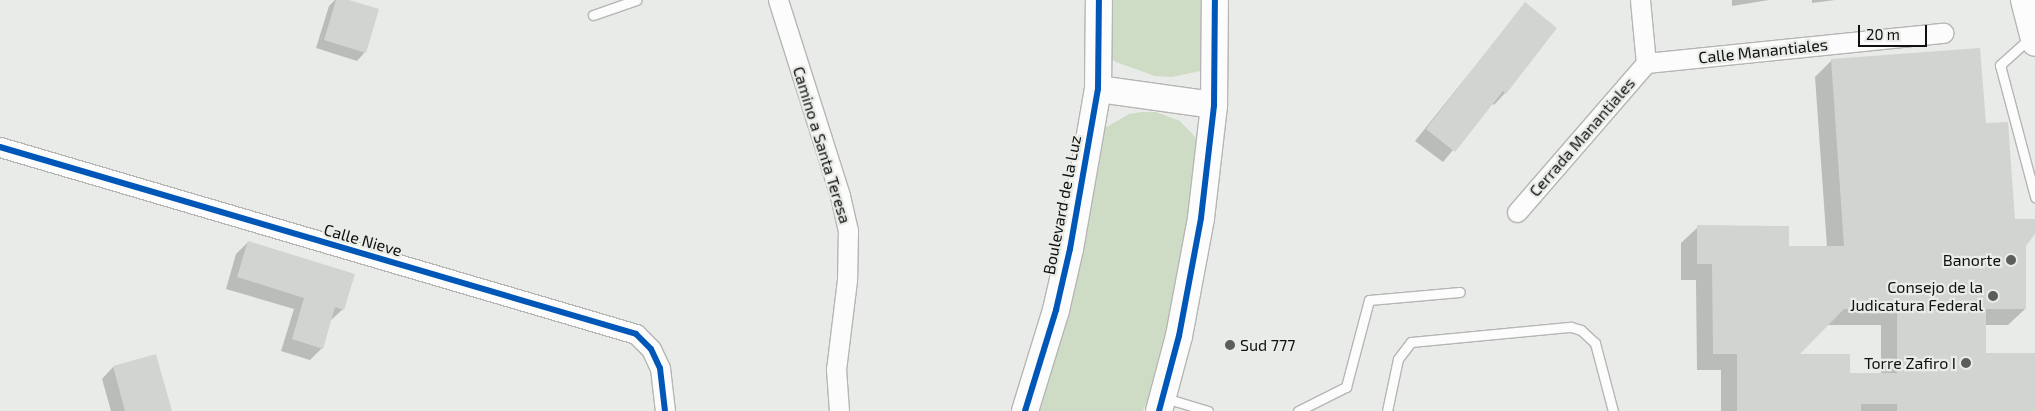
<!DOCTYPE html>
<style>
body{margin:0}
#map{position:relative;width:2035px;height:411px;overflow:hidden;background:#e9ebe8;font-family:"Exo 2",sans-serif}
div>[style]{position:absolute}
.green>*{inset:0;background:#cedcc6}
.shadow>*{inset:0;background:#0003}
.building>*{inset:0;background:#d2d4d2}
.roads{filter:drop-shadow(1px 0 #b5b6b4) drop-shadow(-1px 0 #b5b6b4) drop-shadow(0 1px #b5b6b4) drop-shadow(0 -1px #b5b6b4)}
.lane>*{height:9px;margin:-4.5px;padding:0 4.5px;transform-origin:4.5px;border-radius:4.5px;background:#fcfcfc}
.street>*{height:19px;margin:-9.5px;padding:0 9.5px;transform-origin:9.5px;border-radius:9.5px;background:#fcfcfc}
.secondary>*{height:26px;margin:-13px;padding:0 13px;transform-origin:13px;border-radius:13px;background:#fcfcfc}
.cycleway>*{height:6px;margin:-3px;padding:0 3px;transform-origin:3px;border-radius:3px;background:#0057b8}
.dots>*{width:14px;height:14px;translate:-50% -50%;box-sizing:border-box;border:2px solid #e9ece7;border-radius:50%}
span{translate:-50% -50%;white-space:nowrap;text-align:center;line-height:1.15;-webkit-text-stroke:4.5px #e9ece7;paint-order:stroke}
.street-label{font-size:16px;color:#0f100f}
.poi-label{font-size:16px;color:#0f100f}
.right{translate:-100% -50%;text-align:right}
.left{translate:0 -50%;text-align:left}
.scale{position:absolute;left:1858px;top:25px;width:69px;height:22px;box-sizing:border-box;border:2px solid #0f100f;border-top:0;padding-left:6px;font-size:15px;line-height:18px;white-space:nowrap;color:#0f100f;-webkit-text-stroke:4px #e9ece7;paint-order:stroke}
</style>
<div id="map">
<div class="green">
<i style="clip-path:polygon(1106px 0,1206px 0,1205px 70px,1172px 77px,1155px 76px,1116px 62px,1105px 54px)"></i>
<i style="clip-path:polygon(1142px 112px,1156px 112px,1180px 121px,1198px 140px,1183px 265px,1147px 401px,1143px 411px,1037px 411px,1084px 245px,1105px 128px,1129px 114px)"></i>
</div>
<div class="shadow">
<i style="clip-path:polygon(335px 0,344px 0,365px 52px,357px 61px,316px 48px,329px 6px)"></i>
<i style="clip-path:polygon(1732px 0,1769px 0,1732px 6px)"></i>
<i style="clip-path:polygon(1812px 0,1835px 0,1812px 3px)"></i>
<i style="clip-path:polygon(1525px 4px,1505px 93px,1494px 105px,1492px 103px,1443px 162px,1415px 141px)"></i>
<i style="clip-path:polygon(evenodd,1832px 60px,1985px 125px,2014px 220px,2035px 220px,2035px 232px,2024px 245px,2025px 309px,2008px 325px,1985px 325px,1985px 354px,2035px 355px,2035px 411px,1721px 411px,1721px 370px,1697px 370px,1696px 280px,1681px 280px,1681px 243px,1698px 227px,1788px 247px,1827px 247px,1815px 77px,1832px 60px,1827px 325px,1881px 325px,1881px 374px,1848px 374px,1797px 355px,1827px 325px)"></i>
<i style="clip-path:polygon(248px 242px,343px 309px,330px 321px,322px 348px,310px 360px,281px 351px,294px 309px,226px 289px,236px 254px)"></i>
<i style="clip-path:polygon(113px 367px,170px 411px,111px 411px,102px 379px)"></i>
</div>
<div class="building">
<i style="clip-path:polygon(336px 0,349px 0,379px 9px,366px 53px,324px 40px)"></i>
<i style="clip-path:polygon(1525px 2px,1557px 28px,1506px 94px,1503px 91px,1455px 152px,1426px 129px)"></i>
<i style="clip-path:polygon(evenodd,1980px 48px,1986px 123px,2008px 122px,2015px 219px,2035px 219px,2035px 234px,2026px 246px,2026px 309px,1986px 309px,1986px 353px,2035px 353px,2035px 411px,1897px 411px,1897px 404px,1861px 404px,1861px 411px,1737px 411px,1737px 354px,1713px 354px,1712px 264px,1697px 264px,1697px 225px,1789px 226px,1789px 246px,1844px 246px,1831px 59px,1980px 48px,1844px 309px,1897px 309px,1897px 373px,1850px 373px,1850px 354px,1800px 354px,1844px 309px)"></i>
<i style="clip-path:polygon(248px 241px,355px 274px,344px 310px,335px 307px,323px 349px,292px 339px,304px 298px,237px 277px)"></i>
<i style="clip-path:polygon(156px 354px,172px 411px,125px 411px,113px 366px)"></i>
</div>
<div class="roads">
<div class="lane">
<i style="left:593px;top:15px;width:46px;rotate:-19.2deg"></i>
<i style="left:2031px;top:37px;width:42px;rotate:137.9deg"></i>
<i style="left:2000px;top:65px;width:137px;rotate:75.1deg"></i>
<i style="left:1165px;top:398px;width:45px;rotate:16.8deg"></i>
<i style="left:1298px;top:411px;width:54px;rotate:-26.6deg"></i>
<i style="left:1346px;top:387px;width:90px;rotate:-75.2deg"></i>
<i style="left:1369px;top:300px;width:91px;rotate:-5deg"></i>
<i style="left:1387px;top:411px;width:53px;rotate:-78.1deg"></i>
<i style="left:1398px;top:359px;width:21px;rotate:-53deg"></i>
<i style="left:1411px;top:342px;width:161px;rotate:-5.4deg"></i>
<i style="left:1571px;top:327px;width:10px;rotate:17deg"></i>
<i style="left:1581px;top:330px;width:19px;rotate:43deg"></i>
<i style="left:1595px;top:343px;width:70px;rotate:75.2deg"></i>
</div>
<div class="street">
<i style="left:778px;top:0;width:206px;rotate:72.4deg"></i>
<i style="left:840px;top:196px;width:35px;rotate:77deg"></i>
<i style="left:848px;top:230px;width:50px;rotate:91.1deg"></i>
<i style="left:847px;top:280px;width:90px;rotate:97deg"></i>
<i style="left:836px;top:369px;width:42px;rotate:85.9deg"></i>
<i style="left:1640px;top:0;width:63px;rotate:84.6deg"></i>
<i style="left:1646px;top:63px;width:299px;rotate:-5.8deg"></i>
<i style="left:0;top:147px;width:663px;rotate:16.38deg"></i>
<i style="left:636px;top:334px;width:21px;rotate:45deg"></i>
<i style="left:651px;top:349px;width:21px;rotate:65deg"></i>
<i style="left:660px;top:368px;width:43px;rotate:83.4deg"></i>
<i style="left:1517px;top:212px;width:197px;rotate:-49.1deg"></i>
</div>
<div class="secondary">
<i style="left:2024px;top:0;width:44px;rotate:75.7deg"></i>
<i style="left:1098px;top:89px;width:117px;rotate:7.9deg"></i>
<i style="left:1025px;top:411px;width:106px;rotate:-72.9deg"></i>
<i style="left:1056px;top:310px;width:63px;rotate:-77.1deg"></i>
<i style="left:1070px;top:249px;width:162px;rotate:-80.1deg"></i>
<i style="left:1098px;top:89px;width:89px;rotate:-89.4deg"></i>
<i style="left:1159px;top:411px;width:78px;rotate:-75.1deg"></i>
<i style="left:1179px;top:336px;width:120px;rotate:-79.4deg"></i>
<i style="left:1201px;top:218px;width:114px;rotate:-83.4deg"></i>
<i style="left:1214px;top:105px;width:105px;rotate:-89.5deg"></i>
</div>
</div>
<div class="cycleway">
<i style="left:0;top:147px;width:663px;rotate:16.38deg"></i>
<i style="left:636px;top:334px;width:21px;rotate:45deg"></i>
<i style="left:651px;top:349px;width:21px;rotate:65deg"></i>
<i style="left:660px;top:368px;width:43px;rotate:83.4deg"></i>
<i style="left:1025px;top:411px;width:106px;rotate:-72.9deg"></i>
<i style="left:1056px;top:310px;width:63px;rotate:-77.1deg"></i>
<i style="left:1070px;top:249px;width:162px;rotate:-80.1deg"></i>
<i style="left:1098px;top:89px;width:89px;rotate:-89.4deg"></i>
<i style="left:1159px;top:411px;width:78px;rotate:-75.1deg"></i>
<i style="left:1179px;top:336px;width:120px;rotate:-79.4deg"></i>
<i style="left:1201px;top:218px;width:114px;rotate:-83.4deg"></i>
<i style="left:1214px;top:105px;width:105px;rotate:-89.5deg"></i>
</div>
<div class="dots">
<i style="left:2011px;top:260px;background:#5b5d5b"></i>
<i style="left:1993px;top:296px;background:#5b5d5b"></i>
<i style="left:1230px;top:345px;background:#5b5d5b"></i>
<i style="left:1966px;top:363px;background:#5b5d5b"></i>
</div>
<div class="street-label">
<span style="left:1763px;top:51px;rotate:-6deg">Calle Manantiales</span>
<span style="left:1582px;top:137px;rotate:-49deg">Cerrada Manantiales</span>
<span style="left:822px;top:145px;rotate:73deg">Camino a Santa Teresa</span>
<span style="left:1062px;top:205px;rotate:-79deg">Boulevard de la Luz</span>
<span style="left:363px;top:240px;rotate:16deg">Calle Nieve</span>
</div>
<div class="poi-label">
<span class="right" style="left:2001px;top:260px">Banorte</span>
<span class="right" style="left:1983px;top:296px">Consejo de la<br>Judicatura Federal</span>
<span class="left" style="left:1240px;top:345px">Sud 777</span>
<span class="right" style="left:1956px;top:363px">Torre Zafiro I</span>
</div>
<div class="scale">20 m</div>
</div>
